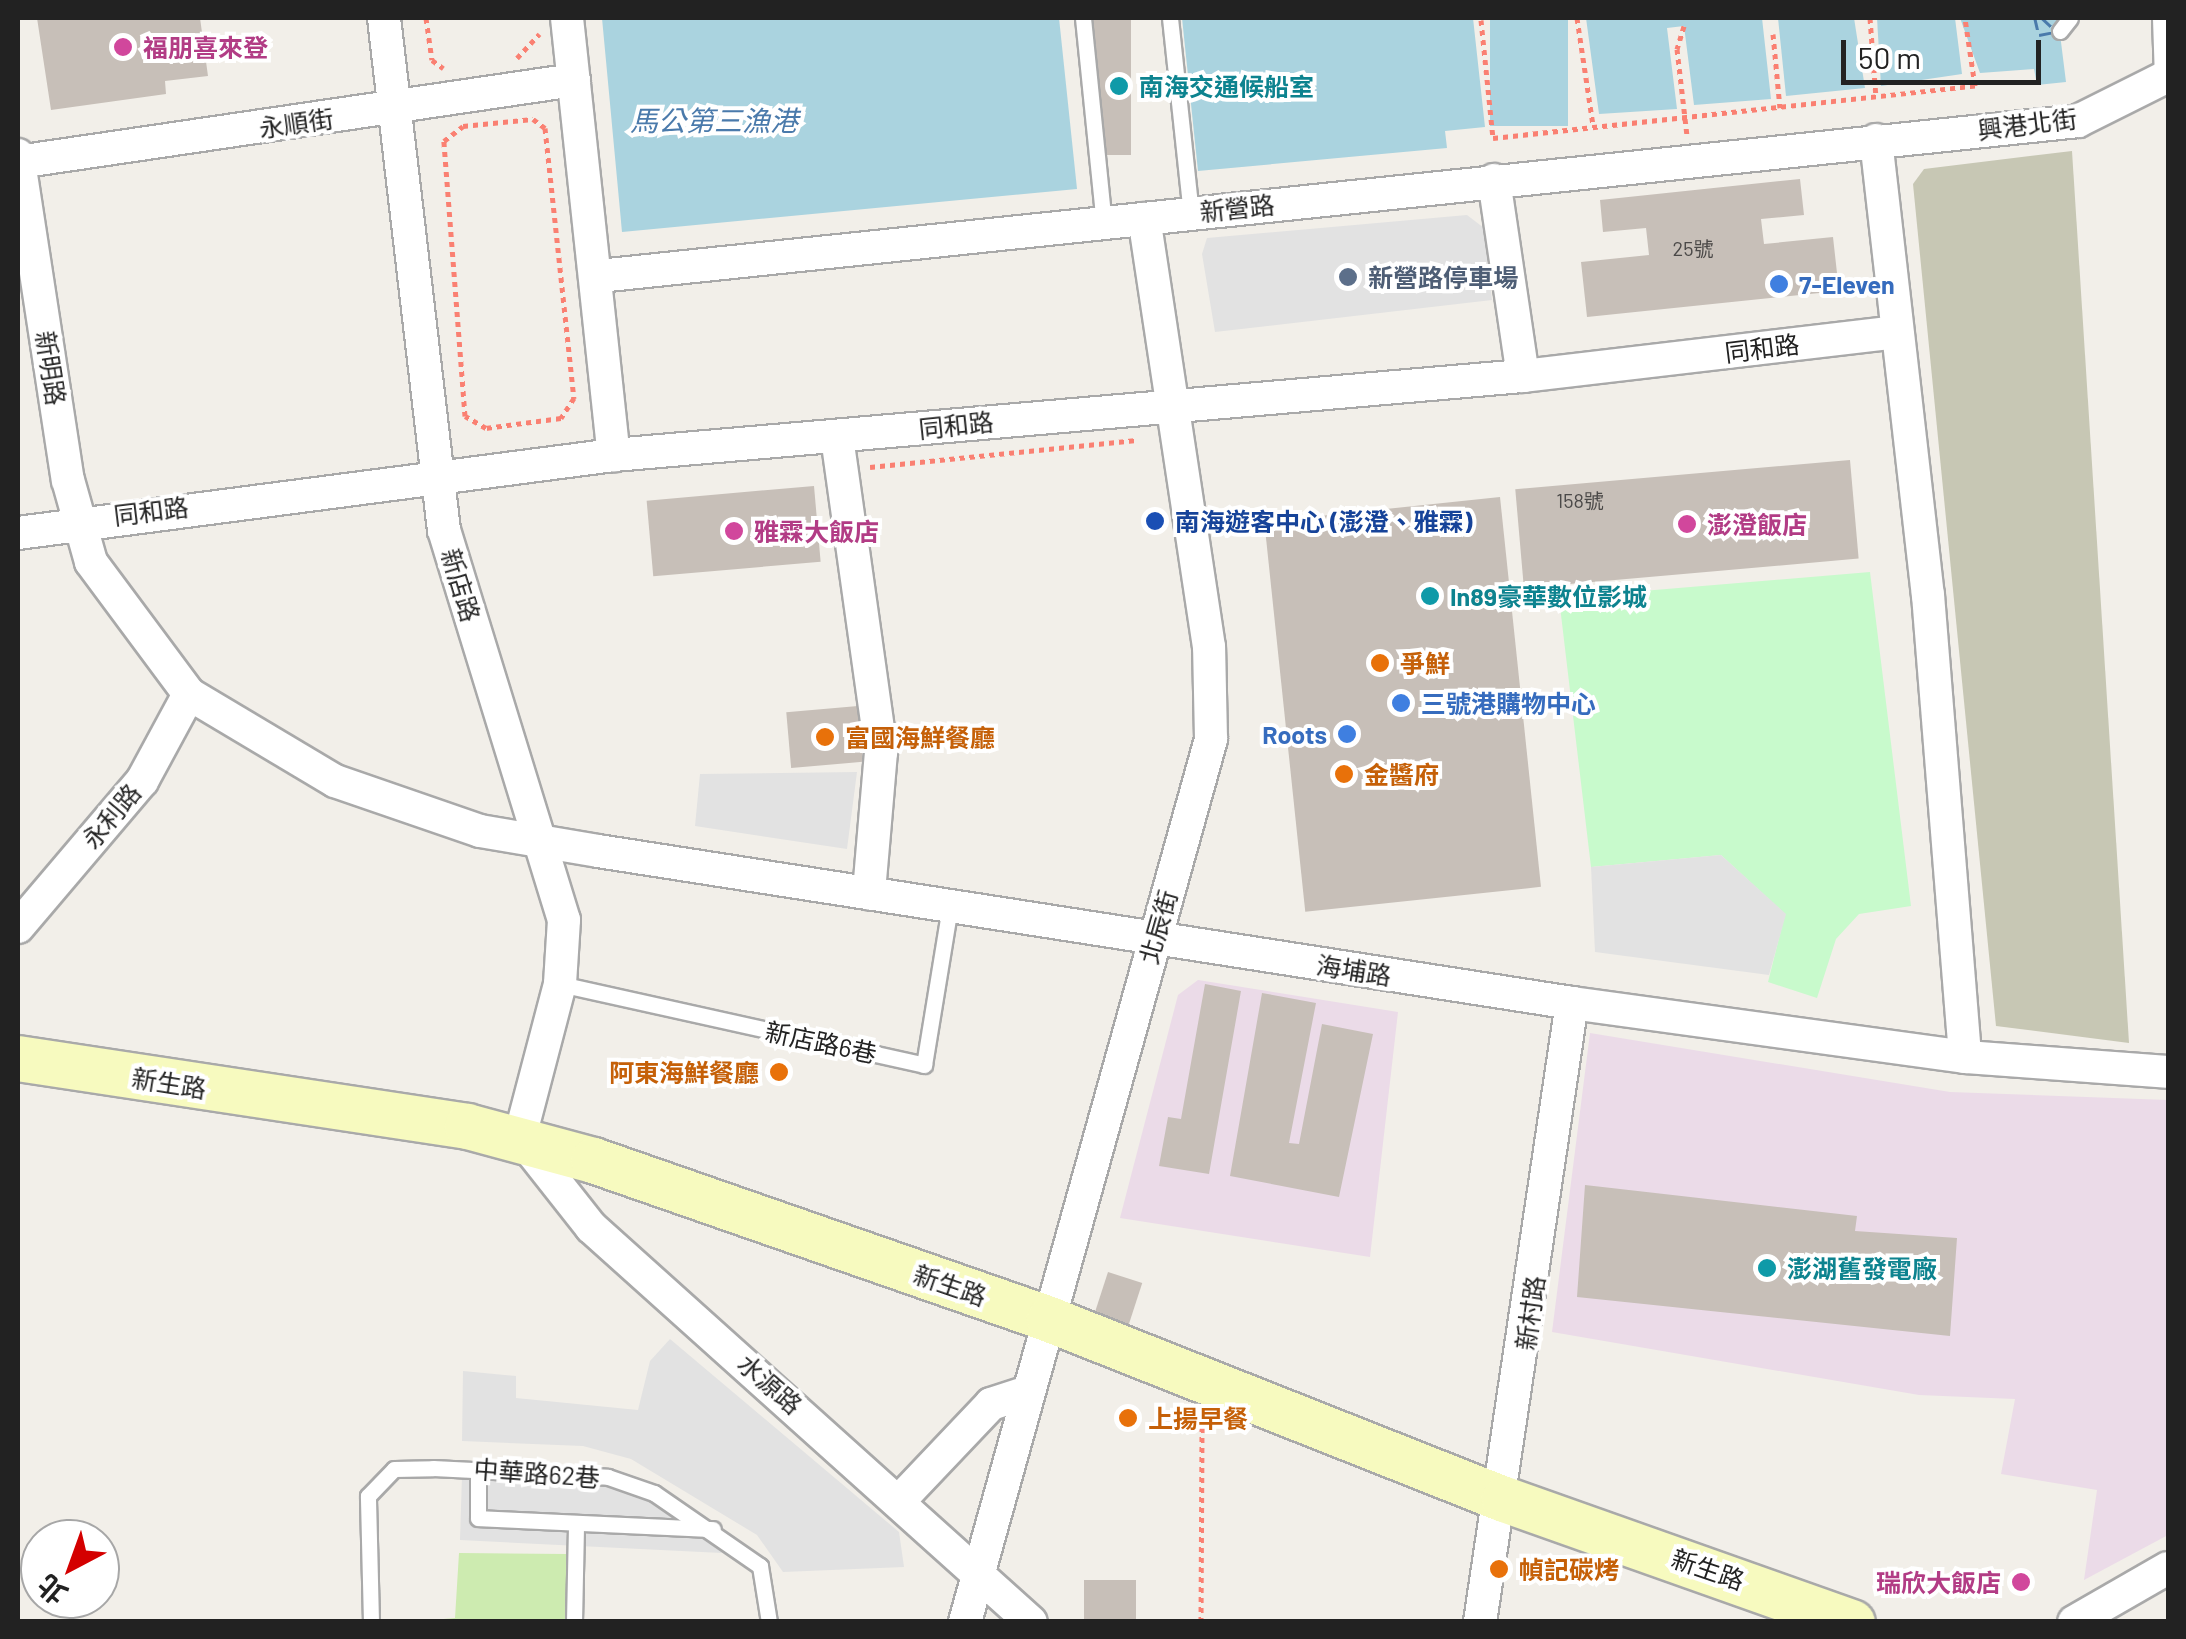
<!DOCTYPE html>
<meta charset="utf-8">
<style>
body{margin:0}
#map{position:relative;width:2186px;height:1639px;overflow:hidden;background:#f2efe9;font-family:Barlow,"Noto Sans TC",sans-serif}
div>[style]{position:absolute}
.industrial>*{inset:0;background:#ebdbe8}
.construction>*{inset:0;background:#c7c7b4}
.grass>*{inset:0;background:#cdebb0}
.park>*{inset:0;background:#c8facc}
.parking>*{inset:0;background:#e2e2e2}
.water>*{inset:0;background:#aad3df;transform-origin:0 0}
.ferry>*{height:2.5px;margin-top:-1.25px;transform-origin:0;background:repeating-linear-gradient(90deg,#4a7aab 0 12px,transparent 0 22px)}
.building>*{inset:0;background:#c7bfb8;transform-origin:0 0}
.path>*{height:5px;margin-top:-2.5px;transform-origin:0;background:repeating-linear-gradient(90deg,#fa8072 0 5px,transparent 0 10px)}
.roads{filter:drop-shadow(2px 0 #a9a9a9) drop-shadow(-2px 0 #a9a9a9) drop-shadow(0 2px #a9a9a9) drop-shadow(0 -2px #a9a9a9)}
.service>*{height:15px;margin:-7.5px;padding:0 7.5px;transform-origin:7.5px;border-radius:7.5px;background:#fff}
.minor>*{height:32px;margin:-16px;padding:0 16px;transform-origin:16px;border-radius:16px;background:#fff}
.secondary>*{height:45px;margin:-22.5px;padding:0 22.5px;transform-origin:22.5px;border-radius:22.5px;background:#f7fabf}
.dots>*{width:28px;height:28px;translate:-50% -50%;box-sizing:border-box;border:5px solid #fff;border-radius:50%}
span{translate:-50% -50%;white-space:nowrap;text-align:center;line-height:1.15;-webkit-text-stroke:8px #fff;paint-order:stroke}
.number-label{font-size:20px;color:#4b4948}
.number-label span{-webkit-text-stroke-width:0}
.hotel-label{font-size:25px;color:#b23c85;font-weight:700}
.left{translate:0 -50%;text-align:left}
.right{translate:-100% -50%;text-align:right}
.culture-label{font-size:25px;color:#0d838f;font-weight:700}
.street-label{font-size:25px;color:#222}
.service-label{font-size:25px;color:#4e5e75;font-weight:700}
.shop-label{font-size:25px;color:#366cbe;font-weight:700}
.transit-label{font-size:25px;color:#164399;font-weight:700}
.food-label{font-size:25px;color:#c56008;font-weight:700}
.water-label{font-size:28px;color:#4a7aab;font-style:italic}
.frame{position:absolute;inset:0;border:20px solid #222;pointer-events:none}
.north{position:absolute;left:20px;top:1519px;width:100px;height:100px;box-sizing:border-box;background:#fff;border:2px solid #a7a7a7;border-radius:50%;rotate:221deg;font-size:28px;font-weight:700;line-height:40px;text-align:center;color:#222}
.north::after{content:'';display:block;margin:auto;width:35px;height:45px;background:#d40000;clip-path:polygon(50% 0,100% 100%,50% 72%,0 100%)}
.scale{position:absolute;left:1841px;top:40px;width:200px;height:45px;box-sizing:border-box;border:5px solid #222;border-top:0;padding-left:12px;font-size:30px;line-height:35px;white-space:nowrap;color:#222;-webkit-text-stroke:8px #fff;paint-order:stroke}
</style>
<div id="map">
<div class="industrial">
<i style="clip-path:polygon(1198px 980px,1398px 1012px,1370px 1257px,1120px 1218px,1178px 995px)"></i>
<i style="clip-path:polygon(1590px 1033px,1950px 1092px,2168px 1100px,2168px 1535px,2084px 1580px,2097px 1490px,2001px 1474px,2015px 1399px,1919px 1395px,1552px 1332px)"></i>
</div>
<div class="construction">
<i style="clip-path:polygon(2072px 151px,2129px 1043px,1996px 1026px,1913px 184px,1924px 169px)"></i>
</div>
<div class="grass">
<i style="clip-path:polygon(459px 1553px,567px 1554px,567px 1621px,409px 1622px,455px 1618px)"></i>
</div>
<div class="park">
<i style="clip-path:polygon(1870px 572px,1911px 906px,1859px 914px,1836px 939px,1817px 998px,1768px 982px,1785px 914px,1721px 855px,1591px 867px,1559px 598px)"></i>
</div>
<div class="parking">
<i style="clip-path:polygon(1467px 215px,1484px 228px,1492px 300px,1215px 332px,1202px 254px,1207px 238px)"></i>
<i style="clip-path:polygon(857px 772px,847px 849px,695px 826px,700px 774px)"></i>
<i style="clip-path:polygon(1721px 855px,1786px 914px,1769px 975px,1595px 952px,1591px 867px)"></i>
<i style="clip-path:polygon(670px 1339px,899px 1532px,904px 1567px,783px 1572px,757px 1535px,631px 1459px,583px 1446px,462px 1441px,463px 1371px,516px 1376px,516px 1398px,638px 1410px,650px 1361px)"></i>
<i style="clip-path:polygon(462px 1475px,608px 1483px,694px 1523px,722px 1553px,460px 1540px)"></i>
</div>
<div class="water">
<i style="clip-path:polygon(602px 18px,1059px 18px,1077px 189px,622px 232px)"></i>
<i style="clip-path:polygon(1182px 18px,1473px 18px,1485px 127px,1445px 131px,1447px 148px,1198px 171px)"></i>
<i style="left:1490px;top:18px;width:78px;height:108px"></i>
<i style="clip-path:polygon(1586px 18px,1762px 18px,1771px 99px,1694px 105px,1684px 26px,1667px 28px,1677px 109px,1599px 114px)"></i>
<i style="clip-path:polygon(1778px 18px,1854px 18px,1865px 88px,1786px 96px)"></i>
<i style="clip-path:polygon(1877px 18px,1955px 18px,1962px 74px,1881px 86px)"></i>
<i style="clip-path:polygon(1960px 18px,2058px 18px,2066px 82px,2037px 85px,2034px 69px,1980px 73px)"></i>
</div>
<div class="ferry">
<i style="left:2035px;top:18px;width:17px;rotate:77deg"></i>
<i style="left:2039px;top:35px;width:15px;rotate:-11deg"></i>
<i style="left:2042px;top:18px;width:16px;rotate:43deg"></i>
</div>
<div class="building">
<i style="clip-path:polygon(37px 18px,200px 18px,208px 76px,165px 81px,166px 94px,51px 110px)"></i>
<i style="left:1092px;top:18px;width:39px;height:137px"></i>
<i style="clip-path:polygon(1800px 179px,1804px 215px,1761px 219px,1764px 244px,1833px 237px,1839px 291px,1587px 317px,1581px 262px,1649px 255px,1646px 228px,1603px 232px,1600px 200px)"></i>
<i style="left:1850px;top:460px;width:99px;height:336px;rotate:85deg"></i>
<i style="left:814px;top:486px;width:76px;height:168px;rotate:85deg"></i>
<i style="left:1500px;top:497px;width:392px;height:237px;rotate:84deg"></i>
<i style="left:858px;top:706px;width:56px;height:72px;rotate:85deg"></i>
<i style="clip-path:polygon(1205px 984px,1241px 991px,1209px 1174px,1159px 1166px,1168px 1117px,1181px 1119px)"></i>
<i style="clip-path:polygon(1262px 993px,1316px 1003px,1289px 1143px,1299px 1144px,1322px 1024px,1373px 1034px,1339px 1197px,1230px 1176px)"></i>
<i style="clip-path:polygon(1585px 1185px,1857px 1216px,1855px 1231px,1957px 1238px,1950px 1336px,1577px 1297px)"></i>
<i style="left:1108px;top:1272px;width:36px;height:47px;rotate:18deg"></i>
<i style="left:1136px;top:1580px;width:42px;height:52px;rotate:90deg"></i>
</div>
<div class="path">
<i style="left:426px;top:18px;width:42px;rotate:81.9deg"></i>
<i style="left:432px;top:60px;width:14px;rotate:36deg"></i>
<i style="left:1577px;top:18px;width:108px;rotate:81.5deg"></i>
<i style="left:1870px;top:18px;width:79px;rotate:85.7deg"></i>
<i style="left:1481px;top:20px;width:119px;rotate:84.2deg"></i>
<i style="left:1493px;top:138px;width:485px;rotate:-6.2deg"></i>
<i style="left:1975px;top:86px;width:69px;rotate:-98.4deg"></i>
<i style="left:1684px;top:26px;width:24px;rotate:107deg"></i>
<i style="left:1677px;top:49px;width:88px;rotate:83.4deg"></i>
<i style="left:1773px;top:34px;width:74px;rotate:84.6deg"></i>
<i style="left:517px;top:58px;width:33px;rotate:-47deg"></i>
<i style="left:533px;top:119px;width:15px;rotate:37deg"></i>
<i style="left:545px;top:128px;width:272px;rotate:83.9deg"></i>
<i style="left:574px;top:398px;width:24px;rotate:123deg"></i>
<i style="left:561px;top:418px;width:76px;rotate:172.4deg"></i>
<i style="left:486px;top:428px;width:24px;rotate:-150deg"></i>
<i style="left:465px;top:416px;width:276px;rotate:-94.4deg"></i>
<i style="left:444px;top:141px;width:24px;rotate:-38deg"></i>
<i style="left:463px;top:126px;width:70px;rotate:-5.7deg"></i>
<i style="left:870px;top:467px;width:268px;rotate:-5.8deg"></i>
<i style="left:1201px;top:1622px;width:207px;rotate:-89.7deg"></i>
</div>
<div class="roads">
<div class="service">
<i style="left:1083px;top:18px;width:206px;rotate:84.2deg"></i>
<i style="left:1170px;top:18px;width:196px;rotate:83.9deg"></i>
<i style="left:2160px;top:18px;width:59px;rotate:88.1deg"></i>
<i style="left:2060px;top:31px;width:16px;rotate:-52deg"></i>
<i style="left:560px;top:984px;width:373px;rotate:12.5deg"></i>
<i style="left:924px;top:1065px;width:160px;rotate:-80.7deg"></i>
<i style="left:478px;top:1469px;width:49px;rotate:90deg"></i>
<i style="left:478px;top:1518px;width:235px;rotate:2.7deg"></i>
<i style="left:371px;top:1622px;width:126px;rotate:-91.4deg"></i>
<i style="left:368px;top:1496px;width:37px;rotate:-46deg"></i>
<i style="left:394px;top:1469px;width:39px;rotate:-1deg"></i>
<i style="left:433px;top:1468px;width:175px;rotate:2.9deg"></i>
<i style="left:608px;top:1477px;width:49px;rotate:19.2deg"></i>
<i style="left:654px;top:1493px;width:129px;rotate:34.6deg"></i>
<i style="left:760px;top:1566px;width:57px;rotate:80.9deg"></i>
<i style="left:574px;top:1622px;width:98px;rotate:-88.8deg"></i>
</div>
<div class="minor">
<i style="left:384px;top:18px;width:516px;rotate:83.32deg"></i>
<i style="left:444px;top:530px;width:408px;rotate:72.9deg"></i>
<i style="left:564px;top:920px;width:64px;rotate:93.6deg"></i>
<i style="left:560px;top:984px;width:158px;rotate:104.7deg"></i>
<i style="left:520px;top:1137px;width:115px;rotate:51.7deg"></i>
<i style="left:591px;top:1227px;width:591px;rotate:41.92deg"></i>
<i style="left:567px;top:18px;width:440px;rotate:83.9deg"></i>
<i style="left:1876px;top:140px;width:458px;rotate:83.5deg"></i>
<i style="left:1928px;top:595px;width:463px;rotate:85.4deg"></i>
<i style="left:18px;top:155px;width:329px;rotate:81.3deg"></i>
<i style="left:68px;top:480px;width:85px;rotate:74.3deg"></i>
<i style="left:91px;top:562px;width:164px;rotate:53.4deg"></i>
<i style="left:189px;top:694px;width:170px;rotate:30.8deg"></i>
<i style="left:335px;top:781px;width:153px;rotate:19deg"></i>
<i style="left:480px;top:831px;width:120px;rotate:9.6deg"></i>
<i style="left:598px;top:851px;width:986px;rotate:8.87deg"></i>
<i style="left:1572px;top:1003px;width:397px;rotate:7.8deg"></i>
<i style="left:1965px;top:1057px;width:204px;rotate:4.2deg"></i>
<i style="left:18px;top:162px;width:562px;rotate:-8.39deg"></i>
<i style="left:1494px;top:180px;width:198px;rotate:81.6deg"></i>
<i style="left:599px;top:276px;width:1487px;rotate:-5.98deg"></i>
<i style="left:2078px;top:121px;width:101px;rotate:-26.6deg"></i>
<i style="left:837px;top:437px;width:318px;rotate:82deg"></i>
<i style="left:881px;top:752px;width:142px;rotate:94.9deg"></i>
<i style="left:18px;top:533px;width:601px;rotate:-7.46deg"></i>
<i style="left:614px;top:455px;width:912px;rotate:-4.97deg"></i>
<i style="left:1523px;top:376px;width:376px;rotate:-6.7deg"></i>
<i style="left:18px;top:927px;width:192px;rotate:-49.7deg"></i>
<i style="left:142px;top:781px;width:99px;rotate:-61.6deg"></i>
<i style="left:901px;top:1499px;width:131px;rotate:-46.5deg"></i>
<i style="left:991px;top:1404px;width:38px;rotate:-18deg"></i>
<i style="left:965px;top:1622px;width:917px;rotate:-74.43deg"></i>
<i style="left:1211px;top:739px;width:92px;rotate:-91.2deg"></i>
<i style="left:1209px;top:647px;width:433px;rotate:-98.6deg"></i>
<i style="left:1480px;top:1622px;width:626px;rotate:-81.55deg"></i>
<i style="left:2074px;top:1622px;width:108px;rotate:-29.9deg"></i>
</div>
<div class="secondary">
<i style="left:18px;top:1058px;width:454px;rotate:8.6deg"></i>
<i style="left:467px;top:1126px;width:131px;rotate:15.1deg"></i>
<i style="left:593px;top:1160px;width:483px;rotate:19.2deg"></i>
<i style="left:1049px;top:1319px;width:489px;rotate:21.6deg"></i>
<i style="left:1504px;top:1499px;width:369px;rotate:19.5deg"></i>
</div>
</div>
<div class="dots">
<i style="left:123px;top:47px;background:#d1479c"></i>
<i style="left:1119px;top:86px;background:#0f9aa8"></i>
<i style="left:1348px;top:277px;background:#5c6f8a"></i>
<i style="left:1779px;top:284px;background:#3f7fe0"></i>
<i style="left:1155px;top:521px;background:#1a4fb4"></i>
<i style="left:1687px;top:524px;background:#d1479c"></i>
<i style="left:734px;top:531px;background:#d1479c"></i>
<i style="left:1430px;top:596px;background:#0f9aa8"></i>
<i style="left:1380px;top:663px;background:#e8710a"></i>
<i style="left:1401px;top:703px;background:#3f7fe0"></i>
<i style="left:1347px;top:734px;background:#3f7fe0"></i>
<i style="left:825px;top:737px;background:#e8710a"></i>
<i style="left:1344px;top:774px;background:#e8710a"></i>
<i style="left:779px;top:1072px;background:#e8710a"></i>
<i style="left:1767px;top:1268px;background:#0f9aa8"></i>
<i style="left:1128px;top:1418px;background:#e8710a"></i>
<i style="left:1499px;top:1569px;background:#e8710a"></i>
<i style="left:2021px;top:1582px;background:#d1479c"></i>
</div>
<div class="number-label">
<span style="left:1693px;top:248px">25號</span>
<span style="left:1580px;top:500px">158號</span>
</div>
<div class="hotel-label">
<span class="left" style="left:143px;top:47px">福朋喜來登</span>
<span class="left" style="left:1707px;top:524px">澎澄飯店</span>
<span class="left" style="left:754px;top:531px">雅霖大飯店</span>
<span class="right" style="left:2001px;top:1582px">瑞欣大飯店</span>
</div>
<div class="culture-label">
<span class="left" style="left:1139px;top:86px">南海交通候船室</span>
<span class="left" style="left:1450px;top:596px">In89豪華數位影城</span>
<span class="left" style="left:1787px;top:1268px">澎湖舊發電廠</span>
</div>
<div class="street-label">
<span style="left:296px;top:123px;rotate:-8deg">永順街</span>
<span style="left:2027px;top:124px;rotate:-7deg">興港北街</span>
<span style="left:1237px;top:208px;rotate:-6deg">新營路</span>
<span style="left:1762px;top:348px;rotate:-7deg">同和路</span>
<span style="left:51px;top:368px;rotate:81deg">新明路</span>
<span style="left:956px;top:425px;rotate:-6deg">同和路</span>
<span style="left:151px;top:511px;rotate:-7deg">同和路</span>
<span style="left:461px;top:585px;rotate:73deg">新店路</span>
<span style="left:111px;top:816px;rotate:-50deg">永利路</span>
<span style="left:1158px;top:927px;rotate:-74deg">北辰街</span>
<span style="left:1354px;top:970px;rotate:9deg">海埔路</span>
<span style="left:821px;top:1042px;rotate:12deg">新店路6巷</span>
<span style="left:169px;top:1083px;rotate:9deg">新生路</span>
<span style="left:950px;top:1285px;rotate:19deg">新生路</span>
<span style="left:1530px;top:1313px;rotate:-82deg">新村路</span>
<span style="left:770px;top:1384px;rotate:41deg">水源路</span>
<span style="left:537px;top:1473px;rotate:4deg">中華路62巷</span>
<span style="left:1708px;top:1569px;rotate:19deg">新生路</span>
</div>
<div class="service-label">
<span class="left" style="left:1368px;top:277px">新營路停車場</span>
</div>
<div class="shop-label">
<span class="left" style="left:1799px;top:284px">7-Eleven</span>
<span class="left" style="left:1421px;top:703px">三號港購物中心</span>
<span class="right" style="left:1327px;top:734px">Roots</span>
</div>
<div class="transit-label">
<span class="left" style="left:1175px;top:521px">南海遊客中心 (澎澄、雅霖)</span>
</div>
<div class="food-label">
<span class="left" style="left:1400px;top:663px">爭鮮</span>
<span class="left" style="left:845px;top:737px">富國海鮮餐廳</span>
<span class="left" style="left:1364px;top:774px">金醬府</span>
<span class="right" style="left:759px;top:1072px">阿東海鮮餐廳</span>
<span class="left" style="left:1148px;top:1418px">上揚早餐</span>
<span class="left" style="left:1519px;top:1569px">幀記碳烤</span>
</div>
<div class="water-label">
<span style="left:714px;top:120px">馬公第三漁港</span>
</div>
<div class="frame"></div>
<div class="north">北</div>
<div class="scale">50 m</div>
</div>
